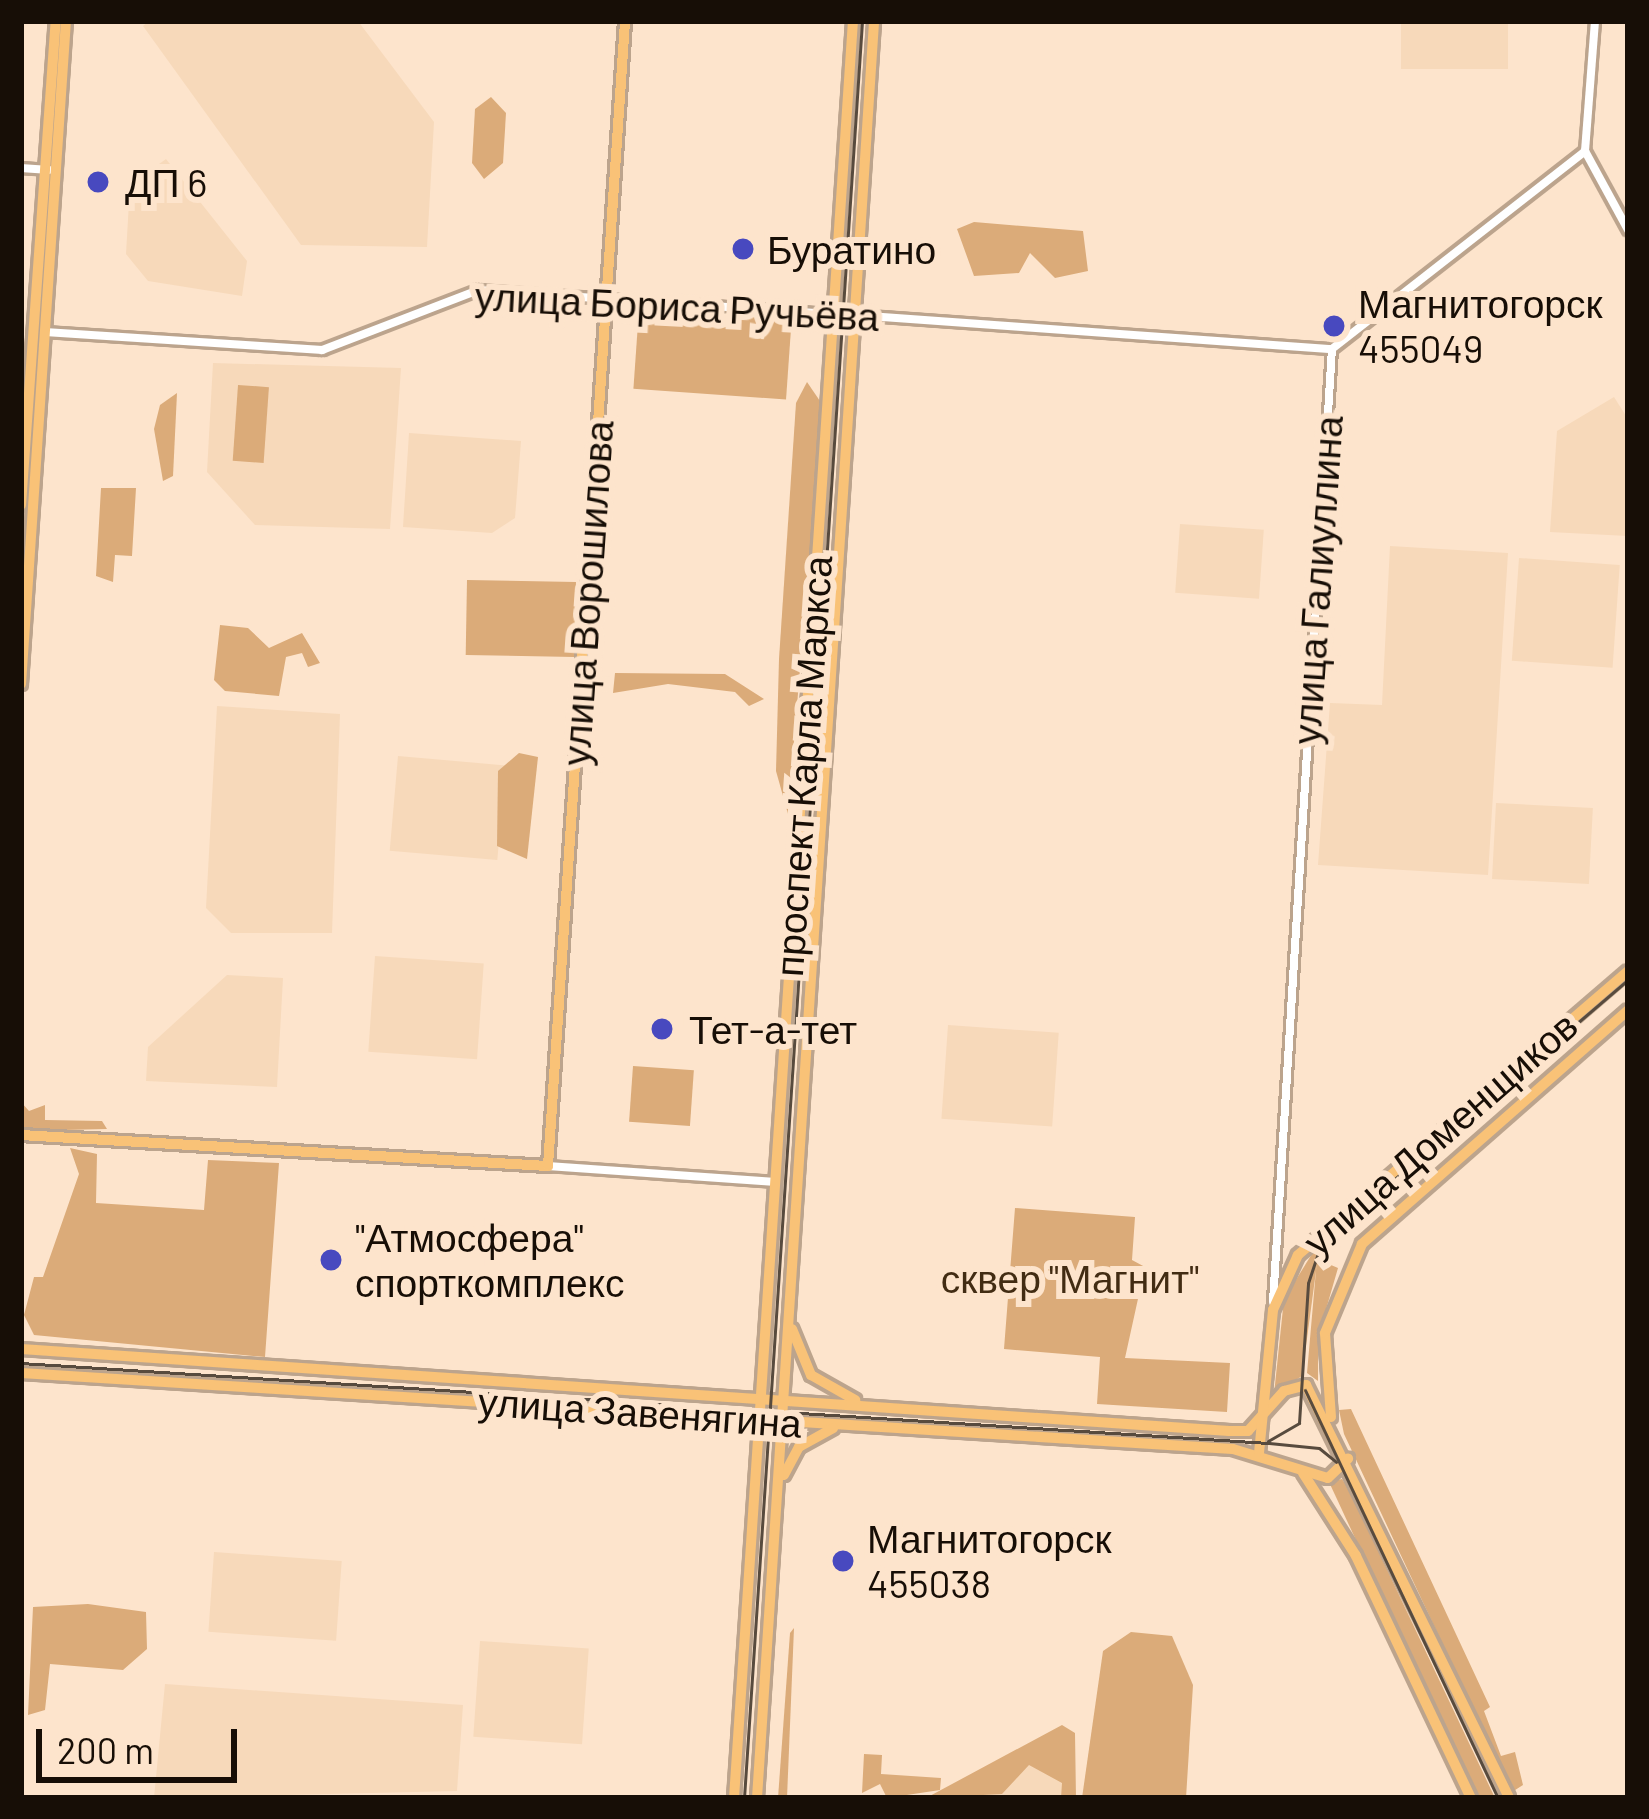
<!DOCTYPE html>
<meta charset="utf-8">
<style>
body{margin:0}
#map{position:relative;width:1649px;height:1819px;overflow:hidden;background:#fde4cc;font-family:Barlow,sans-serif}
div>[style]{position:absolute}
.built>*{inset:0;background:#f7d9ba;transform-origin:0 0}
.green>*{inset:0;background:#dbab79;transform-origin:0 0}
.roads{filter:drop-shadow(3px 0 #bca48d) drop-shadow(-3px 0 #bca48d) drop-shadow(0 3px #bca48d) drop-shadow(0 -3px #bca48d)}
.minor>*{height:8px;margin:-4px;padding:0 4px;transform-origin:4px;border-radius:4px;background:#fff}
.major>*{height:10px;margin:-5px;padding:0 5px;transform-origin:5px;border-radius:5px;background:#f9c277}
.tram>*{height:3px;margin:-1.5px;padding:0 1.5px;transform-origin:1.5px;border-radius:1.5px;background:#584b3e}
.dots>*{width:33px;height:33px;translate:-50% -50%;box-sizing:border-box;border:6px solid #fde4cc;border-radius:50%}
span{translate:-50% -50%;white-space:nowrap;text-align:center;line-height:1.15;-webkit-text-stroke:12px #fde4cc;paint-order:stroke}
.poi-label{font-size:39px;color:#170e06}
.left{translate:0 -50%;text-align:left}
.street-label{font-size:39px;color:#170e06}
.park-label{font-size:39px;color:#422c13}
.frame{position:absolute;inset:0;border:24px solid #170e06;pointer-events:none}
.scale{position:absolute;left:36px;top:1729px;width:201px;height:54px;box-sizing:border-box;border:6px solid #170e06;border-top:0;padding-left:15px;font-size:36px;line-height:42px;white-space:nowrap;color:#170e06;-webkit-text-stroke:9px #fde4cc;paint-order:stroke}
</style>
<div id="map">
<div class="built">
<i style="clip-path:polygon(149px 21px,358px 21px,434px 122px,427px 247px,301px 245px,143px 26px)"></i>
<i style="left:1401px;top:21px;width:107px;height:48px"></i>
<i style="clip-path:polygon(166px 159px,247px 261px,242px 296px,148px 281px,126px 254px,130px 185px)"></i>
<i style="clip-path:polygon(213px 363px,401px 368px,390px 529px,255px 525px,207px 472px)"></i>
<i style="clip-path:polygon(1614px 397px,1628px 419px,1628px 536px,1550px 532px,1557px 431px)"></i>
<i style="clip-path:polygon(409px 433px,521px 441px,515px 518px,492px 533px,403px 527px)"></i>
<i style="left:1180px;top:524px;width:84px;height:69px;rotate:4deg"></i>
<i style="clip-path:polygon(1390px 546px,1508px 553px,1488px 875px,1318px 865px,1330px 703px,1382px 705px)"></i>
<i style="left:1519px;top:558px;width:101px;height:103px;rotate:4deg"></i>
<i style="clip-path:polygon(217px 706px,340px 714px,332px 933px,231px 933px,206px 908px)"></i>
<i style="left:398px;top:756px;width:108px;height:95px;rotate:5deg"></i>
<i style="left:1496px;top:803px;width:97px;height:76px;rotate:3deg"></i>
<i style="left:375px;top:956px;width:109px;height:96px;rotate:4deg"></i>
<i style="clip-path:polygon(227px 975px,283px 978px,277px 1087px,146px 1081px,148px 1047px)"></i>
<i style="left:948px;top:1025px;width:111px;height:94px;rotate:4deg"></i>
<i style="left:214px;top:1552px;width:128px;height:80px;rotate:4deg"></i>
<i style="left:480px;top:1641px;width:109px;height:96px;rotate:4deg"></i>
<i style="clip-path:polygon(165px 1684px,463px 1705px,457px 1791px,154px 1798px)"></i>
<i style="clip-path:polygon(1052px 1744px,1066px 1772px,1064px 1798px,953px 1798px)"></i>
</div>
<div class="green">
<i style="clip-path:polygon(491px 97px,506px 113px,503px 163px,484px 179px,472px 163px,475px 109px)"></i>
<i style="clip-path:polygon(974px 222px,1083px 231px,1088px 271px,1055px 278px,1030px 253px,1019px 273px,974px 276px,957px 229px)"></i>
<i style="left:639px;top:309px;width:153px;height:80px;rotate:4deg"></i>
<i style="clip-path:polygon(807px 382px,822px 404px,788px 814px,776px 771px,779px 659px,796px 403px)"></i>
<i style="left:238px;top:385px;width:31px;height:76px;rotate:4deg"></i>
<i style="clip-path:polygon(177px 393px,173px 476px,163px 481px,154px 429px,160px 405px)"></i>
<i style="clip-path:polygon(101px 488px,136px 488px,132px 556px,115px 555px,113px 582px,96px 576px)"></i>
<i style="left:467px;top:580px;width:109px;height:75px;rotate:1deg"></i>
<i style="clip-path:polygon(220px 625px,248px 628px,269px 648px,302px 633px,320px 663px,308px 667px,302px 653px,286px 657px,279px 696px,225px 691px,214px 680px)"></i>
<i style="clip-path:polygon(615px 673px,725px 674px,764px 699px,749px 706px,735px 692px,668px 684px,613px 693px)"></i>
<i style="clip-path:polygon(519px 753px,538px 757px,527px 859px,497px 846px,498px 771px)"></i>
<i style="left:633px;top:1066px;width:61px;height:56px;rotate:4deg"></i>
<i style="clip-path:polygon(21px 1102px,29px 1111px,45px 1105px,45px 1120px,102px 1121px,107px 1129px,21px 1131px)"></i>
<i style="clip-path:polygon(70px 1148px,97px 1154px,96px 1203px,204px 1210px,208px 1160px,279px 1163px,265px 1357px,34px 1335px,24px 1315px,34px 1277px,43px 1277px,79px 1174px)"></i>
<i style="clip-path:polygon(1015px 1208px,1135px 1217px,1132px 1260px,1145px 1267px,1125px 1358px,1230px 1363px,1227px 1412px,1097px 1404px,1100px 1357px,1004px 1349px)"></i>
<i style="clip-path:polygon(1320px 1241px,1302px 1376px,1274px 1394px,1284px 1299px)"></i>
<i style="clip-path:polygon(1317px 1259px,1338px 1268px,1318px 1337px,1318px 1381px,1307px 1373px)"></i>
<i style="clip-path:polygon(1351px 1409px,1490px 1707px,1484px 1711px,1501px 1756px,1515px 1752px,1523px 1785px,1512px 1792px,1344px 1434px,1339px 1410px)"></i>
<i style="clip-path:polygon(1342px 1479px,1349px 1489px,1495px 1798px,1479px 1798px,1381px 1594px,1329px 1482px)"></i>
<i style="clip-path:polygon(88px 1604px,146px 1612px,147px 1649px,123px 1670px,50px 1664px,45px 1710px,28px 1715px,33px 1607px)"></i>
<i style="clip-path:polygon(794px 1628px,787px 1798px,778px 1798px,790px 1633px)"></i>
<i style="clip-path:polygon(1131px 1632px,1172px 1636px,1193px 1685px,1186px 1798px,1082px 1798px,1103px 1651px)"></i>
<i style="clip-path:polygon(1062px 1725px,1075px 1733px,1076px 1798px,1061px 1798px,1062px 1783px,1029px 1765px,1002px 1794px,926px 1798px)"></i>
<i style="clip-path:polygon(864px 1754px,882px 1755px,881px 1774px,941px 1778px,940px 1790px,887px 1798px,880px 1784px,862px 1793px)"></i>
</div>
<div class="roads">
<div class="minor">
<i style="left:1585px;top:151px;width:90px;rotate:61.4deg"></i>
<i style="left:21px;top:168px;width:28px;rotate:4deg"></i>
<i style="left:855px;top:315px;width:478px;rotate:4.1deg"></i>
<i style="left:45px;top:332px;width:278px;rotate:3.7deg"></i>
<i style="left:322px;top:350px;width:167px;rotate:-21deg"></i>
<i style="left:478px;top:290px;width:356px;rotate:3.9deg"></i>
<i style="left:548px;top:1166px;width:228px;rotate:4deg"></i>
<i style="left:1273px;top:1302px;width:955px;rotate:-86.46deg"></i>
<i style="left:1332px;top:349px;width:321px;rotate:-38deg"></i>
<i style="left:1585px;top:151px;width:130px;rotate:-85.6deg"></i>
</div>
<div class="major">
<i style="left:21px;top:505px;width:485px;rotate:-85.9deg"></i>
<i style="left:21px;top:684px;width:665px;rotate:-86.12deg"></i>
<i style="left:21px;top:1135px;width:528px;rotate:3.37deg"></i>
<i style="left:548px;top:1166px;width:1148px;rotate:-86.15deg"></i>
<i style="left:792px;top:1329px;width:50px;rotate:67.6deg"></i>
<i style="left:811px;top:1375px;width:51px;rotate:29.6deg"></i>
<i style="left:21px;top:1349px;width:1211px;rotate:3.88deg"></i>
<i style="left:1229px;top:1431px;width:19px"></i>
<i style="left:1248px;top:1431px;width:54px;rotate:-48deg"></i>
<i style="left:1284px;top:1391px;width:23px;rotate:-15deg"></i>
<i style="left:1306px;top:1385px;width:460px;rotate:63.8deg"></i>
<i style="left:21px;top:1373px;width:1214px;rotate:3.59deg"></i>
<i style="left:1233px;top:1449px;width:99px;rotate:17deg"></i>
<i style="left:1328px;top:1478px;width:28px;rotate:-44deg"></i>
<i style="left:1331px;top:1417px;width:84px;rotate:-94.1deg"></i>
<i style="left:1325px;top:1333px;width:96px;rotate:-67.4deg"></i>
<i style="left:1362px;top:1244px;width:354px;rotate:-41.3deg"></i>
<i style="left:1259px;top:1453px;width:144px;rotate:-84.4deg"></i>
<i style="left:1273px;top:1310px;width:60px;rotate:-65.6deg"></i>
<i style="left:1298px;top:1255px;width:435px;rotate:-40.7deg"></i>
<i style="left:1303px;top:1473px;width:98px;rotate:57.4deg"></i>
<i style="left:1356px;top:1556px;width:268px;rotate:64.6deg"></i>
<i style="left:784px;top:1475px;width:32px;rotate:-62deg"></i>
<i style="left:799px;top:1447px;width:39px;rotate:-29deg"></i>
<i style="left:734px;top:1798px;width:1781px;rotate:-86.17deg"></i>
<i style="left:757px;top:1798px;width:1781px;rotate:-86.23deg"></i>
</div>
</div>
<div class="tram">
<i style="left:21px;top:1363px;width:1251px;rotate:3.67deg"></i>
<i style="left:1269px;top:1443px;width:50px;rotate:5.7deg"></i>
<i style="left:1319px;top:1448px;width:22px;rotate:39deg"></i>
<i style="left:1305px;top:1390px;width:451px;rotate:64.7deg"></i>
<i style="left:1268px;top:1441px;width:36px;rotate:-30deg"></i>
<i style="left:1299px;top:1423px;width:140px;rotate:-86.3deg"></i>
<i style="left:1308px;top:1283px;width:44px;rotate:-71.6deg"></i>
<i style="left:1322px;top:1241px;width:402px;rotate:-40.5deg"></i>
<i style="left:744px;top:1798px;width:1781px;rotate:-86.2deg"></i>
</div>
<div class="dots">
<i style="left:98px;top:182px;background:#4849bf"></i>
<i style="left:743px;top:249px;background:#4849bf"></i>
<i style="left:1334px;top:326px;background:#4849bf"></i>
<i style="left:662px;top:1029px;background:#4849bf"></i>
<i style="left:331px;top:1260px;background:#4849bf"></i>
<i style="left:843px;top:1561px;background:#4849bf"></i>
</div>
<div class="poi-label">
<span class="left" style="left:125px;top:182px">ДП 6</span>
<span class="left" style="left:767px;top:249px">Буратино</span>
<span class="left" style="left:1358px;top:326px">Магнитогорск<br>455049</span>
<span class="left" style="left:689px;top:1029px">Тет-а-тет</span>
<span class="left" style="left:355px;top:1260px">"Атмосфера"<br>спорткомплекс</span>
<span class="left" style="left:867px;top:1561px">Магнитогорск<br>455038</span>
</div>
<div class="street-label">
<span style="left:677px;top:306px;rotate:3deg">улица Бориса Ручьёва</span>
<span style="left:1317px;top:580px;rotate:-86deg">улица Галиуллина</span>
<span style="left:587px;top:593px;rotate:-86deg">улица Ворошилова</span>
<span style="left:803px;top:766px;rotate:-86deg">проспект Карла Маркса</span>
<span style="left:1440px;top:1133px;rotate:-41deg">улица Доменщиков</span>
<span style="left:640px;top:1412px;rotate:4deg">улица Завенягина</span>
</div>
<div class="park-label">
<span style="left:1070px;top:1278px">сквер "Магнит"</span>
</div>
<div class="frame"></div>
<div class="scale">200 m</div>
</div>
